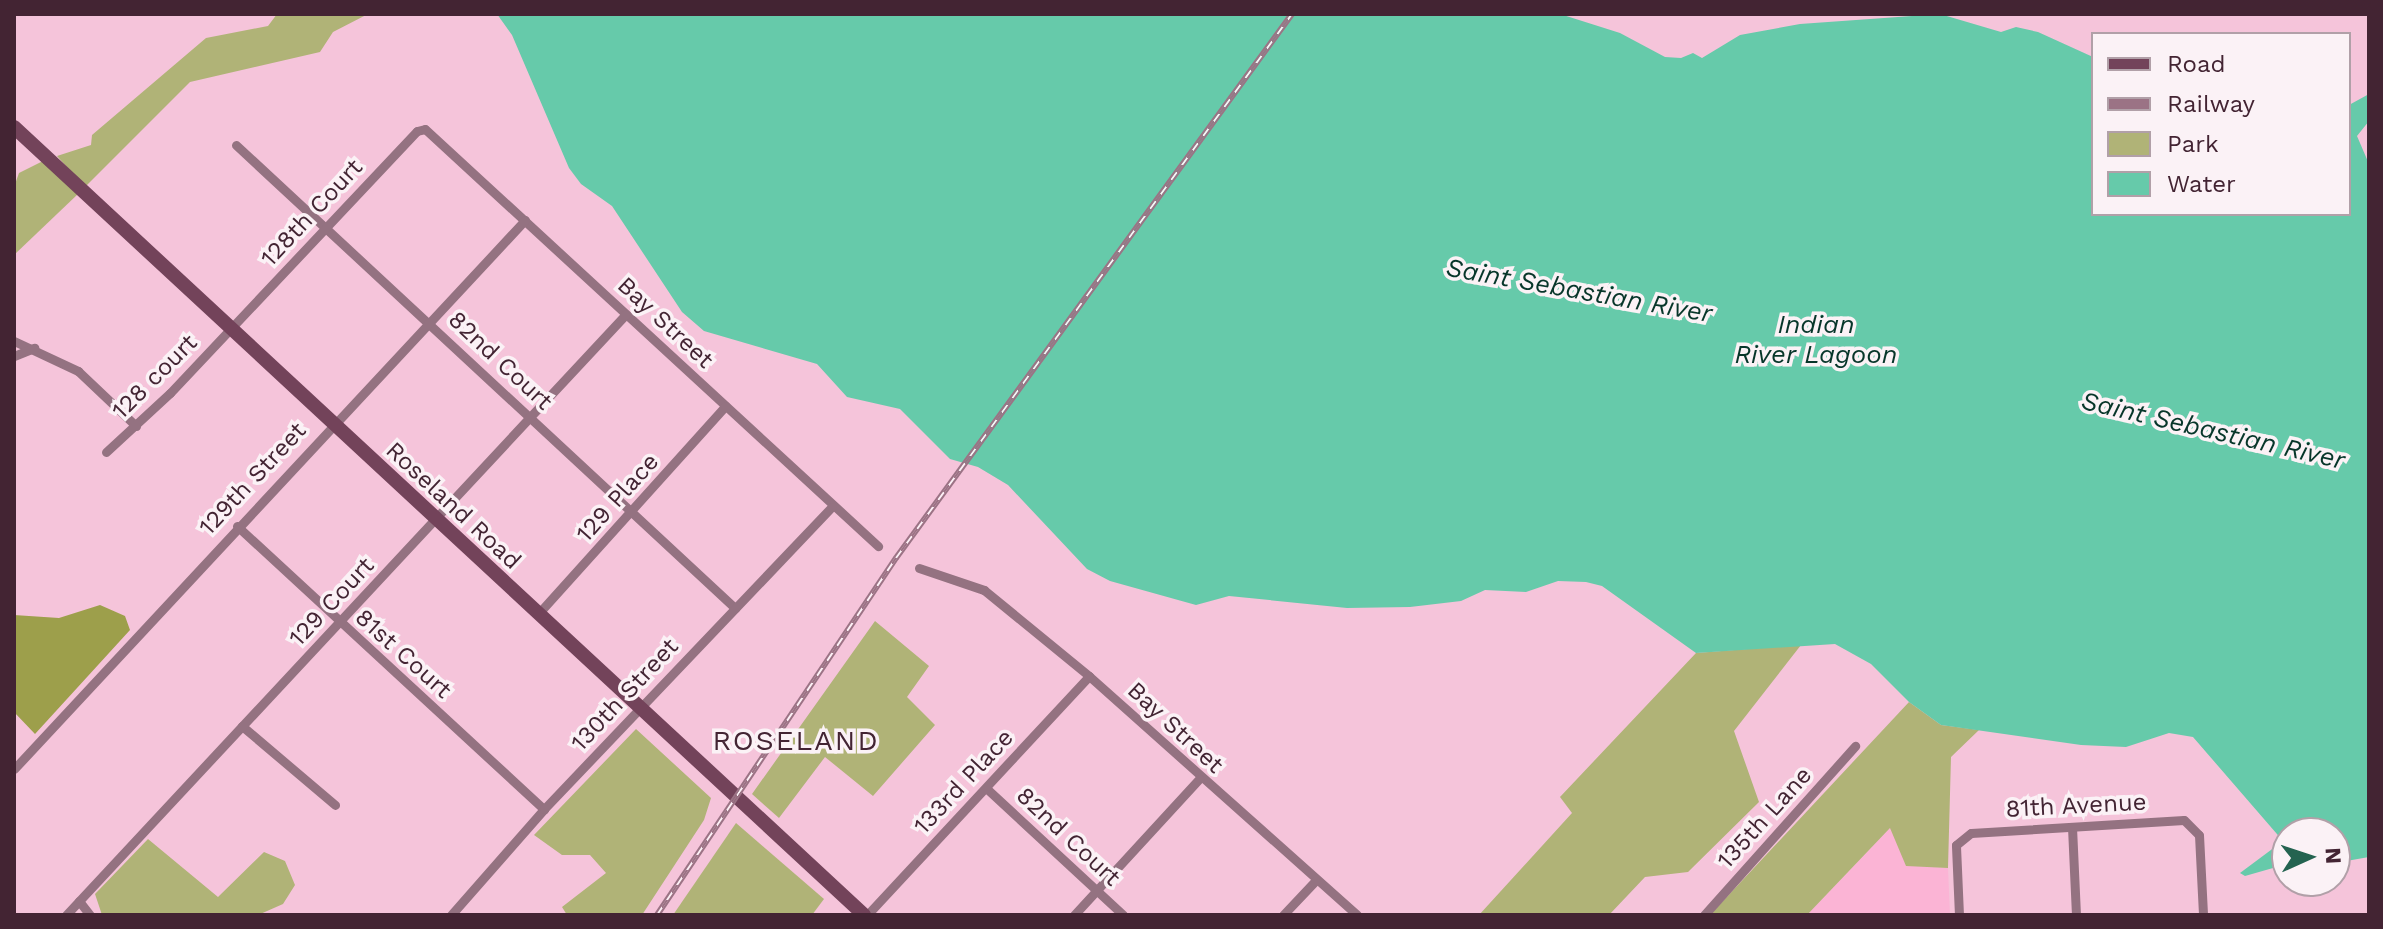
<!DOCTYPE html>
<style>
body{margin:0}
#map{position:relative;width:2383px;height:929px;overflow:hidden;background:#f5c4da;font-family:"Work Sans",sans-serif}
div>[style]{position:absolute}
.built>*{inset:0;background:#fbb4d5}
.green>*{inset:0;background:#b0b377}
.forest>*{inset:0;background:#9d9f4b}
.water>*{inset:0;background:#66caaa}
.minor>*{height:9px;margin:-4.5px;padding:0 4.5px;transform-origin:4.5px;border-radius:4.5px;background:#947281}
.secondary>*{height:14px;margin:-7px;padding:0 7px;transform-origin:7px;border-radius:7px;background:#73435a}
.rail>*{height:6px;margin-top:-3px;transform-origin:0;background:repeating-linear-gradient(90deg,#fbf2f6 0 9px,#9b7385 0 18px);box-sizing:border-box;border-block:2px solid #9b7385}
span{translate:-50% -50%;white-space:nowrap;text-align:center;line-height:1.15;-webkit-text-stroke:7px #fbf2f6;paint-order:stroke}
.street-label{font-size:24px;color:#432433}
.water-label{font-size:26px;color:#07362a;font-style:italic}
.quarter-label{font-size:28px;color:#432433;letter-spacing:2px}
.frame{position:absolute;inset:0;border:16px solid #432433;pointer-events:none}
.legend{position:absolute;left:2091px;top:32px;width:260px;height:184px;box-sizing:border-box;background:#fbf2f6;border:2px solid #b1a0a8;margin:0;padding:10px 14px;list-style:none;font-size:24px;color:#432433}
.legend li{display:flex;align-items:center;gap:16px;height:40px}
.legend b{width:40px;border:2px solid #b1a0a8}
.north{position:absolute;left:2271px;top:817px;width:80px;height:80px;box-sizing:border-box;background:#fbf2f6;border:2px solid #b1a0a8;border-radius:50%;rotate:87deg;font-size:22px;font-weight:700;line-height:32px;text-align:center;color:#432433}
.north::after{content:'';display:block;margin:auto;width:28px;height:36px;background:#246350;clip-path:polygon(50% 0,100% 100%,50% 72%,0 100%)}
</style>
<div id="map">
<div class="built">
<i style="clip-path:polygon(1891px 827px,1906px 865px,1948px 868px,1950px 915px,1807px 915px)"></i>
</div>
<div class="green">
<i style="clip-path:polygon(277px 14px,368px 14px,333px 32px,320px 52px,190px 82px,85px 187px,57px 156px,91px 145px,92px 135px,206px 38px,268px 26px)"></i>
<i style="clip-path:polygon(43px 161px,78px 194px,14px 255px,14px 187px,19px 173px)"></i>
<i style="clip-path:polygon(875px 621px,929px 666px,907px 697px,935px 725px,873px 796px,825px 757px,779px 818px,752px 794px)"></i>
<i style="clip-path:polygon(1801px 645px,1734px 731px,1759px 802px,1688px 872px,1645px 877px,1609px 915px,1479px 915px,1572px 813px,1560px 797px,1696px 653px)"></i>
<i style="clip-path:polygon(1909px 702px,1941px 725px,1979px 730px,1951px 757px,1948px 868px,1906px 866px,1890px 828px,1807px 915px,1710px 915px)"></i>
<i style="clip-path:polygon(636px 729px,711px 798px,704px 820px,642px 915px,567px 915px,562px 907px,606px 873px,590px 855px,562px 855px,534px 835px)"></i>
<i style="clip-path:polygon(736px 823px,824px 899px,812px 915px,673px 915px)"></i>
<i style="clip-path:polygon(148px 839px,218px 897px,264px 852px,285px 861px,295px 885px,283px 904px,258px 915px,102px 915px,95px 894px)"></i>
</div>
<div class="forest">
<i style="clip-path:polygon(100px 605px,125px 616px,130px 630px,35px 734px,14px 712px,14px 615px,59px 618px)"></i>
</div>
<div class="water">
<i style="clip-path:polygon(497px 14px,1560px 14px,1620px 33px,1665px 57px,1681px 58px,1693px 53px,1702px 58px,1740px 35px,1800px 24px,1940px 14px,2001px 32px,2016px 27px,2038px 32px,2093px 57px,2093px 214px,2349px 214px,2349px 105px,2369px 94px,2369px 121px,2357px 136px,2369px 164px,2369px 857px,2335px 863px,2335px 833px,2287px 833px,2287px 864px,2245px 876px,2240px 873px,2283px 841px,2193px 737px,2169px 733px,2126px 747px,2081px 745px,1941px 725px,1909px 702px,1871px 664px,1835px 644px,1696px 653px,1602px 586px,1586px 582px,1558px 581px,1526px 592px,1485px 590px,1461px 601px,1410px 607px,1347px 608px,1229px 596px,1196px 605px,1110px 581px,1087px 569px,1008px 485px,978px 467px,950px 459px,900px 409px,847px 397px,817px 364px,704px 331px,682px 312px,612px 206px,581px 184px,569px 168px,512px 35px)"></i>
</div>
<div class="minor">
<i style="left:236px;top:145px;width:681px;rotate:42.86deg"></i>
<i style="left:14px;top:341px;width:71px;rotate:25.1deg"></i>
<i style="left:78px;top:371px;width:80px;rotate:43.5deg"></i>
<i style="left:14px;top:356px;width:22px;rotate:-22deg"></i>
<i style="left:106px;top:452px;width:87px;rotate:-42.7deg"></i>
<i style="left:170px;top:393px;width:360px;rotate:-46.7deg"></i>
<i style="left:417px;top:131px;width:8px;rotate:-14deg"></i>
<i style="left:425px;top:129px;width:616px;rotate:42.63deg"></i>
<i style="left:237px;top:526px;width:418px;rotate:42.7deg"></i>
<i style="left:919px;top:568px;width:69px;rotate:18.7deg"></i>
<i style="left:984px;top:590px;width:136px;rotate:39.3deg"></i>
<i style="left:1089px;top:676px;width:359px;rotate:41.7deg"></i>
<i style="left:538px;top:614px;width:280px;rotate:-48deg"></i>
<i style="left:242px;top:726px;width:122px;rotate:40.3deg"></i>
<i style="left:14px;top:769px;width:750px;rotate:-47.05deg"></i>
<i style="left:986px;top:788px;width:187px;rotate:42.8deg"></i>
<i style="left:2072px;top:827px;width:88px;rotate:87.4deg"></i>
<i style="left:79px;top:901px;width:18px;rotate:52deg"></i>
<i style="left:66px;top:915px;width:821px;rotate:-47.02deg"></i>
<i style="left:451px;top:915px;width:141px;rotate:-48.7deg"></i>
<i style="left:544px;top:809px;width:417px;rotate:-46.4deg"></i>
<i style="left:867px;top:915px;width:326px;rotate:-47.1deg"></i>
<i style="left:1074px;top:915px;width:185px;rotate:-47.4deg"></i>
<i style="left:1283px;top:915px;width:47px;rotate:-46.7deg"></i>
<i style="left:1704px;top:915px;width:227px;rotate:-48.2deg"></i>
<i style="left:1959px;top:915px;width:70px;rotate:-92.5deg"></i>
<i style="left:1956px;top:845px;width:19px;rotate:-39deg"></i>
<i style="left:1971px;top:833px;width:213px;rotate:-3.5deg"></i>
<i style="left:2184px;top:820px;width:21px;rotate:45deg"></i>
<i style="left:2199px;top:835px;width:80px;rotate:87.1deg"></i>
</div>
<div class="secondary">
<i style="left:14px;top:127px;width:1159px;rotate:42.83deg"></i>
</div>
<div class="rail">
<i style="left:657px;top:915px;width:430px;rotate:-56.2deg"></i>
<i style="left:896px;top:558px;width:673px;rotate:-53.95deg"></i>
</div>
<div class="street-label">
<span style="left:312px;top:213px;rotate:-47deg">128th Court</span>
<span style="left:665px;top:323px;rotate:43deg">Bay Street</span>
<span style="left:500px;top:361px;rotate:43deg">82nd Court</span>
<span style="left:155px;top:377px;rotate:-45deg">128 court</span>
<span style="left:253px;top:479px;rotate:-47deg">129th Street</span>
<span style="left:618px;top:498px;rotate:-48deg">129 Place</span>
<span style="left:453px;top:506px;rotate:43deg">Roseland Road</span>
<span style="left:332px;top:602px;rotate:-47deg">129 Court</span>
<span style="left:403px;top:654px;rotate:42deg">81st Court</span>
<span style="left:625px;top:695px;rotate:-47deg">130th Street</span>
<span style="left:1175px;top:728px;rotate:43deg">Bay Street</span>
<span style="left:964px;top:782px;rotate:-47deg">133rd Place</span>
<span style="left:2076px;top:806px;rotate:-3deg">81th Avenue</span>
<span style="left:1765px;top:818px;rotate:-48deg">135th Lane</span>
<span style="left:1068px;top:837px;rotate:43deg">82nd Court</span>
</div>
<div class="water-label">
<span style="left:1579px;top:291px;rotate:10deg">Saint Sebastian River</span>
<span style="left:1816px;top:340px">Indian<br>River Lagoon</span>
<span style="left:2213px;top:431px;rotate:13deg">Saint Sebastian River</span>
</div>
<div class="quarter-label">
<span style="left:796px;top:741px">ROSELAND</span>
</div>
<div class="frame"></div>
<ul class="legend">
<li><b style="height:10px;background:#73435a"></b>Road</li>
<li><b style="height:10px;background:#9b7385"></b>Railway</li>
<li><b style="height:22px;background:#b0b377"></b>Park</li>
<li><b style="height:22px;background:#66caaa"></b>Water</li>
</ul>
<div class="north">N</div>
</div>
